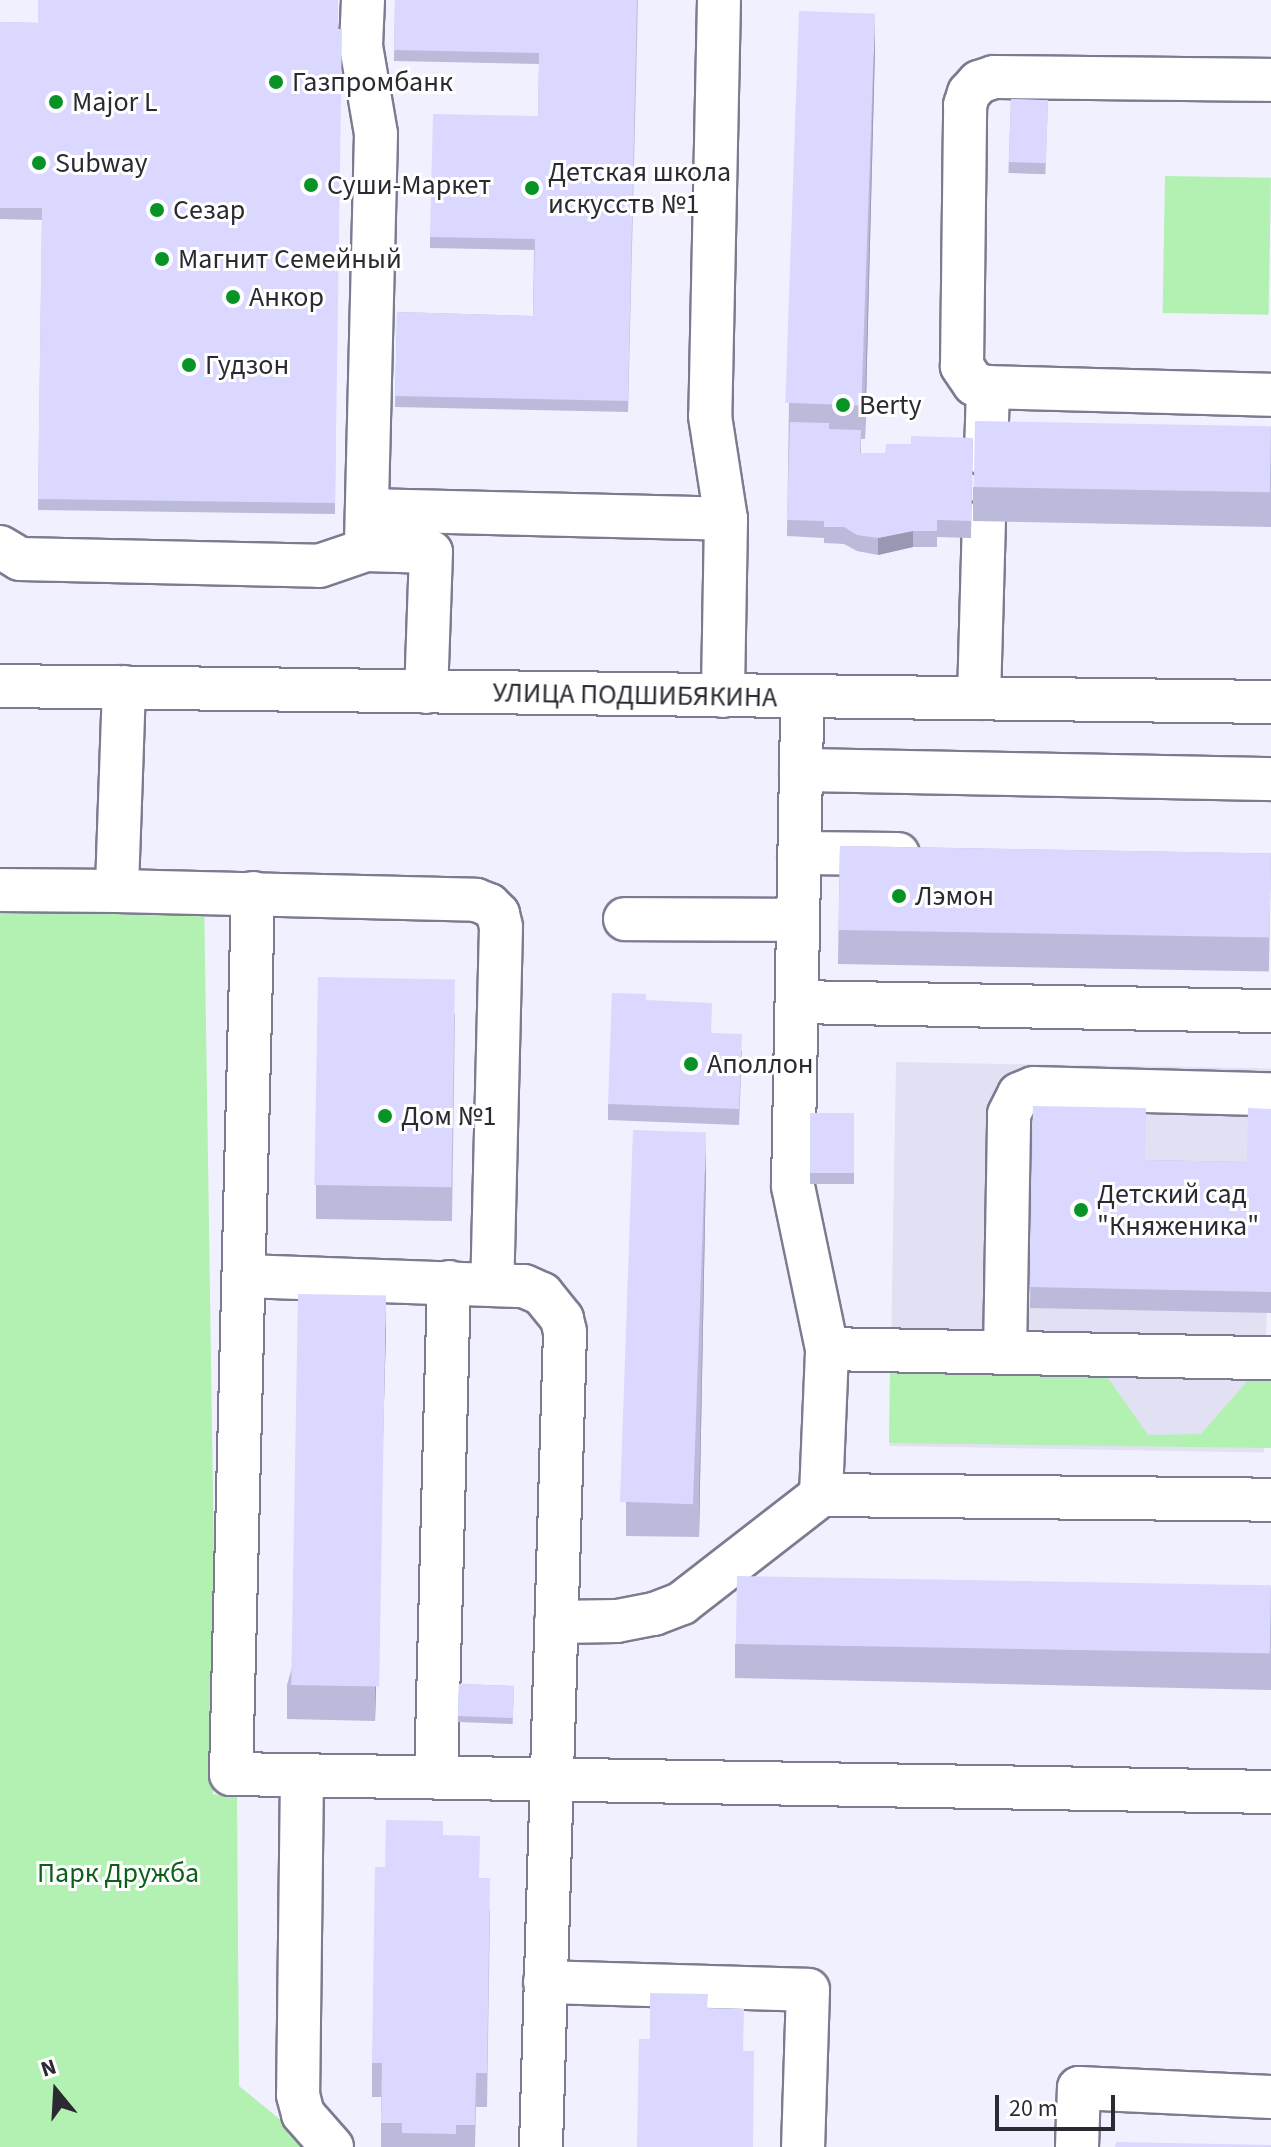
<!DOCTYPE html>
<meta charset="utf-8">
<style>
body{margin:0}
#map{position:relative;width:1271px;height:2147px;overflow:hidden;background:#f1f0fe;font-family:"Source Sans 3",sans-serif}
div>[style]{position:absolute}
.built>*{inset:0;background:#e1e1f3;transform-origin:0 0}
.green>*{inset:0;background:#b2f1b2;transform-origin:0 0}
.roads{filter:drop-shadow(2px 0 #7c7b90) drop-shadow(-2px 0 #7c7b90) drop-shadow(0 2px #7c7b90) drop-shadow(0 -2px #7c7b90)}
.minor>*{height:42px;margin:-21px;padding:0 21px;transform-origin:21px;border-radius:21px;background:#fff}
.wall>*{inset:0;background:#bbbada;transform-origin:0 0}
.shaded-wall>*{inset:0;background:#9997b2}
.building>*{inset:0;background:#dad8fe;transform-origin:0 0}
.dots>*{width:22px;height:22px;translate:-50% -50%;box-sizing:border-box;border:4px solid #fff;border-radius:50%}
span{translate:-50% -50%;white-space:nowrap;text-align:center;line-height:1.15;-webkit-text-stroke:6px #fff;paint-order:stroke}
.poi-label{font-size:28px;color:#2b2a33}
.left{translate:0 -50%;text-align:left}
.street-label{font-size:28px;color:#2b2a33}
.park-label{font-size:28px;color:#0b5f19}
.north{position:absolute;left:16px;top:2051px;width:80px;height:80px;-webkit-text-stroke:6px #fff;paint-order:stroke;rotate:342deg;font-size:22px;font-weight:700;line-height:32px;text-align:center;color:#2b2a33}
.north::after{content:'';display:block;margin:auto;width:28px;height:36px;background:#2b2a33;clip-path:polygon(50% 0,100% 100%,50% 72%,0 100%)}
.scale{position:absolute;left:995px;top:2095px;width:120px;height:36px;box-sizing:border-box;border:4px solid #2b2a33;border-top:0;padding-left:10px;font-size:24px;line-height:28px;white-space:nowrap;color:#2b2a33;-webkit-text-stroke:6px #fff;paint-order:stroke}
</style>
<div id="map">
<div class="built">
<i style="left:896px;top:1062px;width:375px;height:384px;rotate:1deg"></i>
</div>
<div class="green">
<i style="left:1165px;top:176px;width:106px;height:137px;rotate:1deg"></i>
<i style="clip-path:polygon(204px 892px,214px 1561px,213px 1794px,237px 1797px,239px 2086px,314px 2147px,0 2147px,0 893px)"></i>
<i style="clip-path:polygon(890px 1365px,1101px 1368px,1148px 1435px,1201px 1434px,1256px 1371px,1271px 1371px,1271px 1448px,889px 1443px)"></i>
</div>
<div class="roads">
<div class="minor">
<i style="left:363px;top:0;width:46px;rotate:92.5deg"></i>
<i style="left:361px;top:46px;width:89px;rotate:80.3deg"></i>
<i style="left:376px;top:134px;width:416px;rotate:91.4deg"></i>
<i style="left:366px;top:550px;width:65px;rotate:1.8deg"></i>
<i style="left:431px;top:552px;width:140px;rotate:92deg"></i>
<i style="left:719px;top:0;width:416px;rotate:91.2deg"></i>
<i style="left:710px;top:416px;width:104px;rotate:81.2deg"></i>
<i style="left:726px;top:519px;width:177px;rotate:91deg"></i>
<i style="left:988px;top:387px;width:14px;rotate:-168deg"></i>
<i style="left:974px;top:384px;width:22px;rotate:-124deg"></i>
<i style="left:962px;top:366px;width:261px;rotate:-89.3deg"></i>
<i style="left:965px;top:105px;width:13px;rotate:-72deg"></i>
<i style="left:969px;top:93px;width:15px;rotate:-48deg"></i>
<i style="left:979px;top:82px;width:16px;rotate:-18deg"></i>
<i style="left:994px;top:77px;width:277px;rotate:0.6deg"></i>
<i style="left:986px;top:455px;width:68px;rotate:-88.3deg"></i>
<i style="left:988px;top:387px;width:283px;rotate:1.6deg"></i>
<i style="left:367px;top:510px;width:359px;rotate:1.4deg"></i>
<i style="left:0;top:547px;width:23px;rotate:31deg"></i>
<i style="left:20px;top:559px;width:299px;rotate:1.3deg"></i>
<i style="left:319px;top:566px;width:50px;rotate:-18.8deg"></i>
<i style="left:0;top:686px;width:1271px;rotate:0.72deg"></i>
<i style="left:124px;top:687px;width:204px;rotate:92deg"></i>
<i style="left:117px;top:891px;width:359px;rotate:1.4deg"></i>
<i style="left:476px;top:900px;width:14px;rotate:21deg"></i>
<i style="left:489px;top:905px;width:13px;rotate:45deg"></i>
<i style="left:498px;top:914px;width:13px;rotate:77deg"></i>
<i style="left:501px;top:927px;width:356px;rotate:91.4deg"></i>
<i style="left:979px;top:698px;width:177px;rotate:-88.4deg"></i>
<i style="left:801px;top:770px;width:470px;rotate:1.1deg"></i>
<i style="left:799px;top:853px;width:99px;rotate:0.6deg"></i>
<i style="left:0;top:890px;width:117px;rotate:0.5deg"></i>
<i style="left:253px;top:893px;width:881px;rotate:91.43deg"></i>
<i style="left:231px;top:1774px;width:1040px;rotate:0.99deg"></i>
<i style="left:625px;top:919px;width:173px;rotate:0.3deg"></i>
<i style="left:797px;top:1002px;width:474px;rotate:1.1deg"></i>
<i style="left:245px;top:1276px;width:279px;rotate:2.1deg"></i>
<i style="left:524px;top:1286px;width:20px;rotate:24deg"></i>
<i style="left:542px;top:1294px;width:32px;rotate:51deg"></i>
<i style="left:562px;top:1319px;width:13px;rotate:77deg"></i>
<i style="left:565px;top:1332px;width:815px;rotate:91.69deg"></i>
<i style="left:827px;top:1349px;width:444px;rotate:1.2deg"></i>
<i style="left:1005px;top:1353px;width:239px;rotate:-89deg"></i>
<i style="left:1009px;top:1114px;width:22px;rotate:-63deg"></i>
<i style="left:1019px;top:1094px;width:16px;rotate:-22deg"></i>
<i style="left:1034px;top:1088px;width:237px;rotate:1.5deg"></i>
<i style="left:821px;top:1495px;width:450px;rotate:0.6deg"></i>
<i style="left:556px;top:1622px;width:61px;rotate:-0.9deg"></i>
<i style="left:617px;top:1621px;width:38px;rotate:-11deg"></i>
<i style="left:654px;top:1614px;width:30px;rotate:-21deg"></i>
<i style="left:682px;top:1603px;width:176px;rotate:-37.8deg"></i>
<i style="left:821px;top:1495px;width:146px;rotate:-87.6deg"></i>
<i style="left:827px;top:1349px;width:167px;rotate:-101.8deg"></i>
<i style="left:793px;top:1186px;width:489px;rotate:-88.9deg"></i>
<i style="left:302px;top:1775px;width:320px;rotate:90.7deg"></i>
<i style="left:298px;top:2095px;width:20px;rotate:75deg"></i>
<i style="left:303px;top:2114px;width:44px;rotate:48.7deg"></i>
<i style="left:436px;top:1777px;width:495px;rotate:-88.5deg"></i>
<i style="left:545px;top:1982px;width:263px;rotate:1.7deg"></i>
<i style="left:808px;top:1990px;width:157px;rotate:91.8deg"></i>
<i style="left:1077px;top:2147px;width:59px;rotate:-88.1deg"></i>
<i style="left:1079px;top:2088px;width:192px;rotate:2.7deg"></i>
</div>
</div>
<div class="wall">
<i style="clip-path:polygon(338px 0,335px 514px,38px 510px,42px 220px,0 219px,0 22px,38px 23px)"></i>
<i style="clip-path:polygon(395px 0,638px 0,628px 412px,395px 407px,397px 312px,533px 316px,534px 250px,430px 248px,430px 237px,538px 116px,539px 64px,394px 61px)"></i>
<i style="clip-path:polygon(875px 47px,865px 439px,861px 439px,861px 453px,885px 453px,911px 444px,973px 438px,971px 538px,937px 537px,937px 547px,913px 547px,878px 555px,857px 551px,844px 544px,824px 543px,824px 538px,787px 536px,789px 403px)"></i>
<i style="left:1011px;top:99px;width:37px;height:74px;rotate:2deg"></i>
<i style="clip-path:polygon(1271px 427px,1271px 527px,973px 521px,973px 487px)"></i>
<i style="left:840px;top:846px;width:431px;height:118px;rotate:1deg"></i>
<i style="clip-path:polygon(646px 1000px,712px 1033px,742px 1051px,739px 1125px,608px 1120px,608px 1104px)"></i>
<i style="clip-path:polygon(455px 1013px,452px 1221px,316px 1219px,316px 1185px)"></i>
<i style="clip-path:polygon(1033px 1106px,1146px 1160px,1247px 1162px,1271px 1109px,1271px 1313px,1030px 1308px)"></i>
<i style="left:810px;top:1113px;width:44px;height:71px"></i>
<i style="clip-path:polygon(706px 1166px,699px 1537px,626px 1536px,626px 1502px)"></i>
<i style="clip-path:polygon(386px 1330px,375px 1721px,287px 1719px,287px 1685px)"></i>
<i style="clip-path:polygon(1271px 1588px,1271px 1690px,735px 1678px,735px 1644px)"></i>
<i style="left:459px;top:1684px;width:55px;height:38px;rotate:2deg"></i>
<i style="clip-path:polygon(443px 1835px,479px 1878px,490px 1912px,487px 2107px,476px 2107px,475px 2147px,381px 2147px,381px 2097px,372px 2097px,372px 2063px,385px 1867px)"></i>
</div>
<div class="shaded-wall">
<i style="clip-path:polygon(875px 13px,875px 47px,865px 439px,865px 405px)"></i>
<i style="clip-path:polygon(913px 531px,913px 547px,878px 555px,878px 538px)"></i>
<i style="clip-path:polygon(706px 1132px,706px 1166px,699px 1537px,699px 1503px)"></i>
<i style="clip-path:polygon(386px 1296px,386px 1330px,375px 1721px,375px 1687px)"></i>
</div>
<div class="building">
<i style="clip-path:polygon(38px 0,338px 0,338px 29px,342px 29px,335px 503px,38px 499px,42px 208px,0 208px,0 22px,38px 23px)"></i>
<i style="clip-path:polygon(395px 0,637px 0,628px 401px,395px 396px,397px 312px,533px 316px,535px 239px,430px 237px,433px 114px,538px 116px,539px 53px,394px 50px)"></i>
<i style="left:799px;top:11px;width:76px;height:392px;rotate:2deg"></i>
<i style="left:1011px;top:99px;width:37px;height:63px;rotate:2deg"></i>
<i style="left:975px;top:421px;width:296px;height:66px;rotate:1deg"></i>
<i style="clip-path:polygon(790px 422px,829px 423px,829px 429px,861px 430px,860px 453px,885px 453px,886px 444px,911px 444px,911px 436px,973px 438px,971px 521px,937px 520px,937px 531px,913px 531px,878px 538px,857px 535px,844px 527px,824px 527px,824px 521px,787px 520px)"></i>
<i style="left:840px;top:846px;width:431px;height:84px;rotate:1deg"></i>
<i style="left:318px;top:977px;width:137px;height:208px;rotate:1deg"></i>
<i style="clip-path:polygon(612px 993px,646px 994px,646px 1000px,712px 1003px,711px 1033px,742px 1034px,739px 1109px,608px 1104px)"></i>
<i style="clip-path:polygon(1033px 1106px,1146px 1108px,1145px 1160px,1247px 1162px,1248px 1108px,1271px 1109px,1271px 1292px,1030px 1287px)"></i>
<i style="left:810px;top:1113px;width:44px;height:60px"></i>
<i style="left:633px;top:1130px;width:73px;height:372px;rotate:2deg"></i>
<i style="left:298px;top:1294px;width:88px;height:391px;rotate:1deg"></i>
<i style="left:737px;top:1576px;width:534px;height:68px;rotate:1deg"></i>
<i style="left:459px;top:1684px;width:55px;height:32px;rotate:2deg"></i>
<i style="clip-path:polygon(386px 1820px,443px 1821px,443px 1835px,480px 1836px,479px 1878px,490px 1878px,487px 2073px,476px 2073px,475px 2125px,456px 2125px,456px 2134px,402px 2133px,402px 2123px,381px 2123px,382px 2063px,372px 2063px,375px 1867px,385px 1867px)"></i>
<i style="clip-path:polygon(650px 1993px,708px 1994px,707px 2008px,744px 2009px,743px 2051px,754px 2051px,753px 2147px,637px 2147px,639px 2039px,650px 2039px)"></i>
<i style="clip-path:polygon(1116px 2142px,1271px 2145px,1271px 2147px,1115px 2147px)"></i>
</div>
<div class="dots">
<i style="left:276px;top:82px;background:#089326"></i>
<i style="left:56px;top:102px;background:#089326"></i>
<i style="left:39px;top:163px;background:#089326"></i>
<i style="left:311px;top:185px;background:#089326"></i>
<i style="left:532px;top:188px;background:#089326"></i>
<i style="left:157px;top:210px;background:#089326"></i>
<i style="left:162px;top:259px;background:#089326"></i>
<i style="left:233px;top:297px;background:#089326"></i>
<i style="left:189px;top:365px;background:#089326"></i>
<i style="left:843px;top:405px;background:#089326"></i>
<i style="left:899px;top:896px;background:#089326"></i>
<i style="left:691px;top:1064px;background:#089326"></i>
<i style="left:385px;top:1116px;background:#089326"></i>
<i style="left:1081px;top:1210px;background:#089326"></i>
</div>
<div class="poi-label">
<span class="left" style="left:292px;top:82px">Газпромбанк</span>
<span class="left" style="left:72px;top:102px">Major L</span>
<span class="left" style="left:55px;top:163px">Subway</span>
<span class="left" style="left:548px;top:188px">Детская школа<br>искусств №1</span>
<span class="left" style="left:327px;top:185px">Суши-Маркет</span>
<span class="left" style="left:173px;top:210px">Сезар</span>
<span class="left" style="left:178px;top:259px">Магнит Семейный</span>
<span class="left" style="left:249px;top:297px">Анкор</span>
<span class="left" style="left:205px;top:365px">Гудзон</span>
<span class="left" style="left:859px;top:405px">Berty</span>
<span class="left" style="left:915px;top:896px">Лэмон</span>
<span class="left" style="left:707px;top:1064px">Аполлон</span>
<span class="left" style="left:401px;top:1116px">Дом №1</span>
<span class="left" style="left:1097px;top:1210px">Детский сад<br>"Княженика"</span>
</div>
<div class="street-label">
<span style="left:635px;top:695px;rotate:1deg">УЛИЦА ПОДШИБЯКИНА</span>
</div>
<div class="park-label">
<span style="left:118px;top:1873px">Парк Дружба</span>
</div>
<div class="north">N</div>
<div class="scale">20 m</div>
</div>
